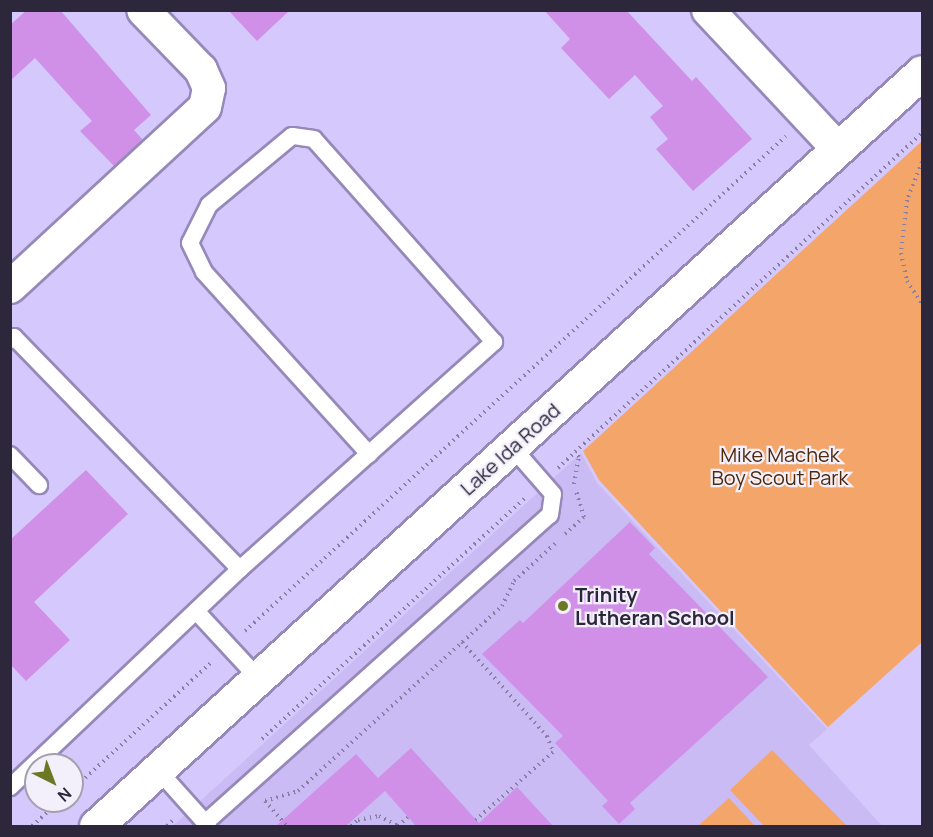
<!DOCTYPE html>
<style>
body{margin:0}
#map{position:relative;width:933px;height:837px;overflow:hidden;background:#d5c8fc;font-family:Manrope,sans-serif}
div>[style]{position:absolute}
.built>*{inset:0;background:#cabbf4}
.green>*{inset:0;background:#f4a56a}
.building>*{inset:0;background:#d090e7}
.path>*{height:4px;margin-top:-2px;transform-origin:0;background:repeating-linear-gradient(90deg,#877ea3 0 1.5px,transparent 0 6px)}
.roads{filter:drop-shadow(2px 0 #9689b9) drop-shadow(-2px 0 #9689b9) drop-shadow(0 2px #9689b9) drop-shadow(0 -2px #9689b9)}
.service>*{height:16px;margin:-8px;padding:0 8px;transform-origin:8px;border-radius:8px;background:#fff}
.minor>*{height:32px;margin:-16px;padding:0 16px;transform-origin:16px;border-radius:16px;background:#fff}
.tertiary>*{height:33px;margin:-16.5px;padding:0 16.5px;transform-origin:16.5px;border-radius:16.5px;background:#fff}
.dots>*{width:16px;height:16px;translate:-50% -50%;box-sizing:border-box;border:3px solid #f3f0fb;border-radius:50%}
span{translate:-50% -50%;white-space:nowrap;text-align:center;line-height:1.15;-webkit-text-stroke:4.5px #f3f0fb;paint-order:stroke}
.street-label{font-size:20px;color:#2c273a}
.park-label{font-size:20px;color:#4e2a0c}
.poi-label{font-size:20px;color:#2c273a;font-weight:700}
.left{translate:0 -50%;text-align:left}
.frame{position:absolute;inset:0;border:12px solid #2c273a;pointer-events:none}
.north{position:absolute;left:24px;top:753px;width:60px;height:60px;box-sizing:border-box;background:#f3f0fb;border:2px solid #a3a0ae;border-radius:50%;rotate:138deg;font-size:16px;font-weight:700;line-height:24px;text-align:center;color:#2c273a}
.north::after{content:'';display:block;margin:auto;width:21px;height:27px;background:#6c7823;clip-path:polygon(50% 0,100% 100%,50% 72%,0 100%)}
</style>
<div id="map">
<div class="built">
<i style="clip-path:polygon(581px 453px,597px 483px,827px 729px,809px 745px,882px 826px,173px 826px)"></i>
</div>
<div class="green">
<i style="clip-path:polygon(922px 141px,922px 642px,828px 727px,599px 480px,583px 451px)"></i>
<i style="clip-path:polygon(772px 750px,847px 826px,764px 826px,730px 790px)"></i>
<i style="clip-path:polygon(729px 798px,755px 826px,698px 826px)"></i>
</div>
<div class="building">
<i style="clip-path:polygon(27px 10px,60px 10px,151px 115px,134px 130px,143px 140px,114px 166px,80px 131px,92px 121px,35px 58px,10px 81px,10px 25px)"></i>
<i style="clip-path:polygon(228px 10px,290px 10px,257px 41px)"></i>
<i style="clip-path:polygon(544px 10px,626px 10px,692px 81px,696px 77px,752px 139px,693px 191px,656px 149px,668px 139px,650px 117px,663px 106px,635px 75px,609px 99px,561px 48px,570px 39px)"></i>
<i style="clip-path:polygon(86px 470px,128px 514px,34px 602px,70px 640px,26px 681px,10px 664px,10px 540px)"></i>
<i style="clip-path:polygon(630px 522px,655px 548px,649px 554px,768px 677px,630px 803px,635px 809px,619px 824px,602px 806px,608px 801px,555px 743px,563px 736px,482px 654px,520px 620px,523px 623px)"></i>
<i style="clip-path:polygon(411px 748px,479px 823px,517px 787px,553px 826px,416px 826px,385px 791px,346px 826px,276px 826px,356px 754px,378px 778px)"></i>
</div>
<div class="path">
<i style="left:922px;top:162px;width:41px;rotate:111.5deg"></i>
<i style="left:907px;top:200px;width:53px;rotate:96.5deg"></i>
<i style="left:901px;top:253px;width:29px;rotate:78deg"></i>
<i style="left:907px;top:281px;width:27px;rotate:57deg"></i>
<i style="left:558px;top:468px;width:23px;rotate:-43deg"></i>
<i style="left:574px;top:484px;width:27px;rotate:-80deg"></i>
<i style="left:579px;top:457px;width:6px;rotate:-129deg"></i>
<i style="left:575px;top:452px;width:471px;rotate:-42.6deg"></i>
<i style="left:565px;top:534px;width:25px;rotate:-42deg"></i>
<i style="left:584px;top:517px;width:27px;rotate:-107deg"></i>
<i style="left:245px;top:631px;width:733px;rotate:-42.46deg"></i>
<i style="left:462px;top:642px;width:127px;rotate:47.9deg"></i>
<i style="left:547px;top:736px;width:17px;rotate:69deg"></i>
<i style="left:553px;top:752px;width:103px;rotate:138.6deg"></i>
<i style="left:262px;top:739px;width:358px;rotate:-42.5deg"></i>
<i style="left:72px;top:790px;width:191px;rotate:-42.5deg"></i>
<i style="left:265px;top:801px;width:34px;rotate:-17deg"></i>
<i style="left:298px;top:791px;width:275px;rotate:-42.2deg"></i>
<i style="left:502px;top:606px;width:28px;rotate:-64deg"></i>
<i style="left:514px;top:581px;width:59px;rotate:-42.3deg"></i>
<i style="left:265px;top:801px;width:33px;rotate:49deg"></i>
<i style="left:32px;top:826px;width:38px;rotate:-42deg"></i>
<i style="left:167px;top:826px;width:10px;rotate:-45deg"></i>
<i style="left:351px;top:826px;width:9px;rotate:-41deg"></i>
<i style="left:358px;top:820px;width:21px;rotate:-11deg"></i>
<i style="left:379px;top:816px;width:22px;rotate:27deg"></i>
<i style="left:398px;top:826px;width:13px;rotate:-42deg"></i>
</div>
<div class="roads">
<div class="service">
<i style="left:10px;top:340px;width:5px;rotate:-37deg"></i>
<i style="left:14px;top:337px;width:324px;rotate:45.8deg"></i>
<i style="left:240px;top:569px;width:317px;rotate:136.5deg"></i>
<i style="left:10px;top:455px;width:42px;rotate:46deg"></i>
<i style="left:240px;top:569px;width:341px;rotate:-41.8deg"></i>
<i style="left:494px;top:342px;width:271px;rotate:-131.6deg"></i>
<i style="left:314px;top:139px;width:22px;rotate:-172deg"></i>
<i style="left:292px;top:136px;width:108px;rotate:140.3deg"></i>
<i style="left:209px;top:205px;width:42px;rotate:116.6deg"></i>
<i style="left:190px;top:243px;width:32px;rotate:64deg"></i>
<i style="left:204px;top:272px;width:246px;rotate:47.8deg"></i>
<i style="left:196px;top:611px;width:93px;rotate:47.2deg"></i>
<i style="left:158px;top:770px;width:75px;rotate:48.2deg"></i>
<i style="left:205px;top:823px;width:462px;rotate:-41.8deg"></i>
<i style="left:550px;top:515px;width:21px;rotate:-82deg"></i>
<i style="left:553px;top:494px;width:62px;rotate:-131.1deg"></i>
</div>
<div class="minor">
<i style="left:708px;top:10px;width:190px;rotate:46.9deg"></i>
<i style="left:10px;top:287px;width:265px;rotate:-42.7deg"></i>
<i style="left:205px;top:107px;width:19px;rotate:-78deg"></i>
<i style="left:209px;top:88px;width:20px;rotate:-114deg"></i>
<i style="left:201px;top:70px;width:83px;rotate:-134deg"></i>
</div>
<div class="tertiary">
<i style="left:96px;top:826px;width:1118px;rotate:-42.39deg"></i>
</div>
</div>
<div class="dots">
<i style="left:563px;top:606px;background:#6c7823"></i>
</div>
<div class="street-label">
<span style="left:510px;top:449px;rotate:-42deg">Lake Ida Road</span>
</div>
<div class="park-label">
<span style="left:780px;top:466px">Mike Machek<br>Boy Scout Park</span>
</div>
<div class="poi-label">
<span class="left" style="left:575px;top:606px">Trinity<br>Lutheran School</span>
</div>
<div class="frame"></div>
<div class="north">N</div>
</div>
